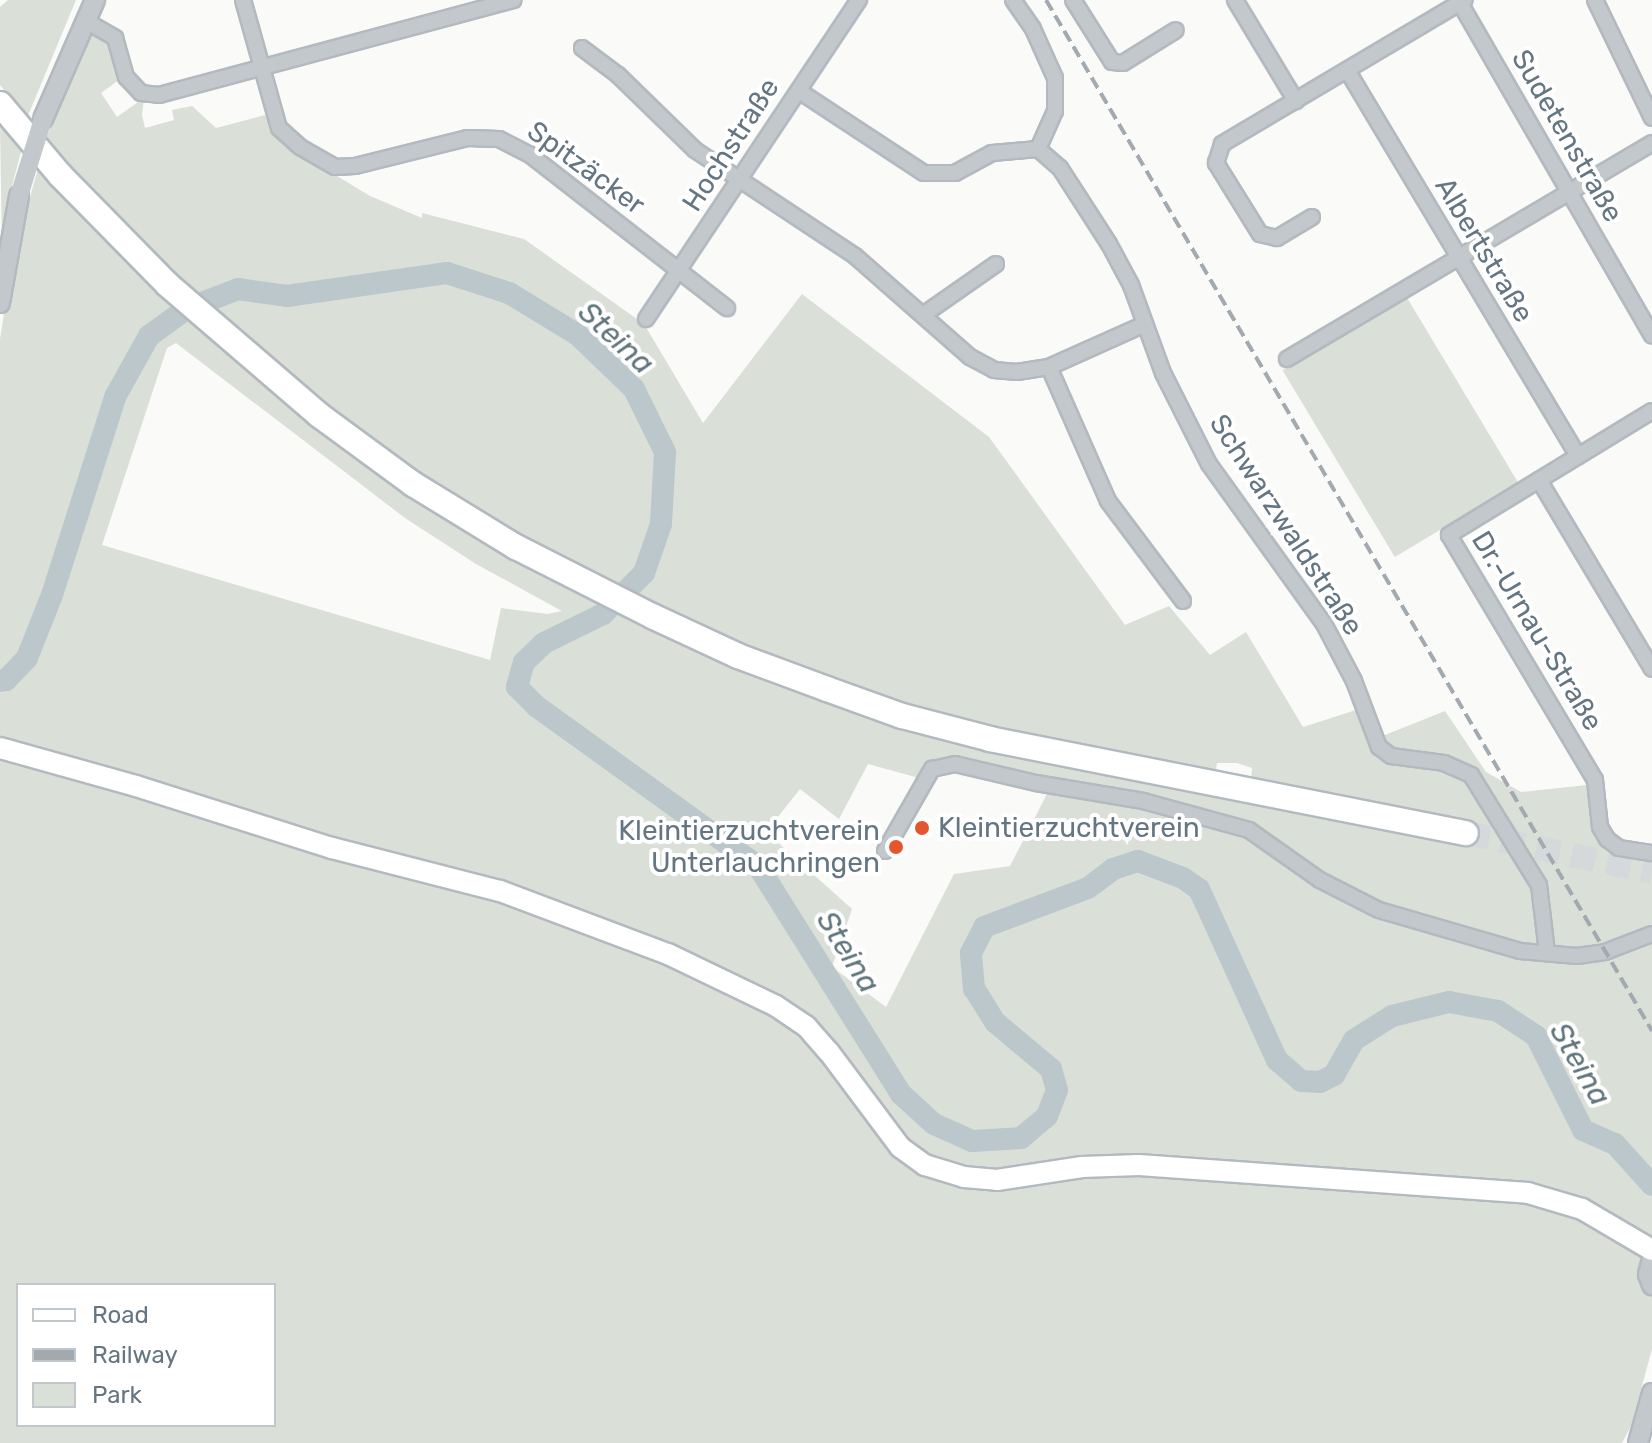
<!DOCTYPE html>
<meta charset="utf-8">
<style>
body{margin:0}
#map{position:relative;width:1652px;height:1443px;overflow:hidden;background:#fafaf8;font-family:Rubik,sans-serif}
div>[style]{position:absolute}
.green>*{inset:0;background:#dadfd7;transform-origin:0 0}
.river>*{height:22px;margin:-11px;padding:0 11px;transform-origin:11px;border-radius:11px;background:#bbc7cb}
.trunk-tunnel>*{height:24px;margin-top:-12px;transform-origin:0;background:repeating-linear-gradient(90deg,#d5d9db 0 24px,transparent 0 36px)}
.roads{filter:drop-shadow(2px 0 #b3babf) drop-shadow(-2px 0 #b3babf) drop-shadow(0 2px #b3babf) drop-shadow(0 -2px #b3babf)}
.minor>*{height:14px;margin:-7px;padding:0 7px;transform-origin:7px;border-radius:7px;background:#c3c8cc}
.tertiary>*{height:18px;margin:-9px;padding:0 9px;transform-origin:9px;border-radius:9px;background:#c3c8cc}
.secondary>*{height:20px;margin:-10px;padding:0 10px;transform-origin:10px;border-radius:10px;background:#fff}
.trunk>*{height:24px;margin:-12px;padding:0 12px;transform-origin:12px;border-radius:12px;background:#fff}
.rail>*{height:4px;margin-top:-2px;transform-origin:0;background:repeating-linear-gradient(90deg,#a2aab0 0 12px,transparent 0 18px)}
.tertiary-bridge>*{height:18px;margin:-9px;padding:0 9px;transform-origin:9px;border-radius:9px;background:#c3c8cc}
.dots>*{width:22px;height:22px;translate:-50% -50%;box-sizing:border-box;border:4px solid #fff;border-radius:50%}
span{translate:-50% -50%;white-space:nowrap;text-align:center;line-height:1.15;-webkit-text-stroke:8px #fff;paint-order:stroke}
.street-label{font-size:28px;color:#657683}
.poi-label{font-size:28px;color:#657683}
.left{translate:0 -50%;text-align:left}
.right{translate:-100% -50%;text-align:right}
.water-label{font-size:30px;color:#60757c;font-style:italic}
.legend{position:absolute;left:16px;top:1283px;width:260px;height:144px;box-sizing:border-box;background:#fff;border:2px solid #c1c8cd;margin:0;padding:10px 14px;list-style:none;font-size:24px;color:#657683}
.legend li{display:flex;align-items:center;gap:16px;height:40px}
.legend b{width:40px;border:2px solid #c1c8cd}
</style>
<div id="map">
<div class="green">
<i style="clip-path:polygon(8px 0,76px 0,27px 118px,0 85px,0 7px)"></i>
<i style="clip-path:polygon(evenodd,98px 33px,110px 43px,119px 80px,101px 93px,117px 117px,144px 98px,142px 115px,145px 128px,174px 120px,172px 110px,192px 106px,216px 128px,265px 115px,281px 142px,370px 196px,422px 218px,422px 213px,524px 239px,644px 324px,703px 423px,802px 294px,989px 437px,1125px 625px,1169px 606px,1210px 655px,1246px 632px,1303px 727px,1356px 710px,1380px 737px,1445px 711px,1486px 772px,1521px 792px,1587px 785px,1593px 805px,1592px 825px,1596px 834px,1652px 859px,1652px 1349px,1631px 1426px,1622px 1443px,0 1443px,0 339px,13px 257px,38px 169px,157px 288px,173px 273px,45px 141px,85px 40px,98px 33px,220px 316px,317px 398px,395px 457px,459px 499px,526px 539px,722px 635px,790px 664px,903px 703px,985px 725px,1215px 775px,1217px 763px,1237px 763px,1252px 768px,1251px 781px,1468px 822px,1465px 846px,1038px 760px,698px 650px,518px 563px,406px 493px,303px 416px,199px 329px,220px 316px,98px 33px,176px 343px,405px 518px,476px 564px,562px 611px,547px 614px,501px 608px,490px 660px,102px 545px,167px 348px,176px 343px,98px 33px,868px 764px,930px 781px,936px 774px,954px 770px,1048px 792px,1010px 866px,954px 874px,886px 1007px,832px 967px,852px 909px,766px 832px,800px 789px,839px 819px,868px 764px,98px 33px,18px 1285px,274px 1285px,274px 1425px,18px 1425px,18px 1285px)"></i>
<i style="clip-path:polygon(0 122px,22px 148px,8px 201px,2px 249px)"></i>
<i style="left:1406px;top:296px;width:218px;height:144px;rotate:59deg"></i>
</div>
<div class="river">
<i style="left:0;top:681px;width:6px;rotate:-9deg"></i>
<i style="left:6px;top:680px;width:30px;rotate:-46deg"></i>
<i style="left:27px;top:658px;width:68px;rotate:-68.4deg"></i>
<i style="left:52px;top:595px;width:208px;rotate:-72.3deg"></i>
<i style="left:115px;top:397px;width:70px;rotate:-60.9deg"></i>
<i style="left:149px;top:336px;width:46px;rotate:-36.1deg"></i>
<i style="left:186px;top:309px;width:56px;rotate:-21deg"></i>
<i style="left:238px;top:289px;width:49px;rotate:8.1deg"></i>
<i style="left:287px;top:296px;width:162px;rotate:-8.2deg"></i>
<i style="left:447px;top:273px;width:65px;rotate:17.9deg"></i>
<i style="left:509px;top:293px;width:81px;rotate:31.3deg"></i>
<i style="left:578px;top:335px;width:78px;rotate:44deg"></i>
<i style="left:634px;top:389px;width:70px;rotate:63.8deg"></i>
<i style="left:665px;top:452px;width:72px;rotate:93.2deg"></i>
<i style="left:661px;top:524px;width:52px;rotate:109.1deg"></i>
<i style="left:644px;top:573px;width:58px;rotate:135deg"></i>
<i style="left:603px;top:614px;width:66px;rotate:153.8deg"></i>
<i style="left:544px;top:643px;width:28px;rotate:136deg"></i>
<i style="left:524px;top:662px;width:26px;rotate:106deg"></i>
<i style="left:517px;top:687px;width:27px;rotate:45deg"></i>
<i style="left:536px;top:706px;width:274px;rotate:35.8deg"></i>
<i style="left:758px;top:866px;width:269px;rotate:57.9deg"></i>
<i style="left:901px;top:1094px;width:45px;rotate:42.3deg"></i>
<i style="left:934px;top:1124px;width:42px;rotate:24.1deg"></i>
<i style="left:972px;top:1141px;width:49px;rotate:-3.5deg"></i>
<i style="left:1021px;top:1138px;width:34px;rotate:-40deg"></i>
<i style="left:1047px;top:1116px;width:28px;rotate:-69deg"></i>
<i style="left:1057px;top:1090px;width:22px;rotate:-106deg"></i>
<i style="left:1051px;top:1069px;width:73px;rotate:-140deg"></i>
<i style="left:995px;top:1022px;width:39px;rotate:-122deg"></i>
<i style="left:974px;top:989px;width:36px;rotate:-95deg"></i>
<i style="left:971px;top:953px;width:29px;rotate:-63deg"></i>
<i style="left:984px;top:927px;width:111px;rotate:-20.6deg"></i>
<i style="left:1088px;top:888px;width:31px;rotate:-37deg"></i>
<i style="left:1113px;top:869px;width:26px;rotate:-18deg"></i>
<i style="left:1138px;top:861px;width:48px;rotate:20.7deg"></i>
<i style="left:1183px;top:878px;width:19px;rotate:35deg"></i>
<i style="left:1199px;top:889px;width:188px;rotate:65.5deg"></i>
<i style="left:1277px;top:1060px;width:32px;rotate:41deg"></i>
<i style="left:1301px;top:1081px;width:19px;rotate:3deg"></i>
<i style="left:1320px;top:1082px;width:16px;rotate:-27deg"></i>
<i style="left:1334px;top:1075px;width:40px;rotate:-60.3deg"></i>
<i style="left:1354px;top:1040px;width:45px;rotate:-32.3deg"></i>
<i style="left:1392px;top:1016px;width:59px;rotate:-13.8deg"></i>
<i style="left:1449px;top:1002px;width:50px;rotate:10.4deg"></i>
<i style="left:1498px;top:1011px;width:45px;rotate:33.3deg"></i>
<i style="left:1536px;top:1036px;width:105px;rotate:63.4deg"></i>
<i style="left:1583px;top:1130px;width:35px;rotate:24deg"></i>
<i style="left:1615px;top:1144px;width:55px;rotate:47.9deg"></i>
</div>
<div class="trunk-tunnel">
<i style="left:1466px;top:833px;width:190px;rotate:11.8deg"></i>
</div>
<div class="roads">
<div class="minor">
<i style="left:243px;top:0;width:133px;rotate:74.3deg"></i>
<i style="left:279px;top:128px;width:28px;rotate:42deg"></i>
<i style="left:300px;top:147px;width:40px;rotate:29.7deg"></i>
<i style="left:335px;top:167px;width:20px;rotate:-3deg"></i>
<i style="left:355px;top:166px;width:115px;rotate:-14deg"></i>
<i style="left:467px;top:138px;width:32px;rotate:2deg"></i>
<i style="left:499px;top:139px;width:34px;rotate:27deg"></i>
<i style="left:529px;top:154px;width:251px;rotate:37.9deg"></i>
<i style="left:1013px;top:0;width:35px;rotate:55deg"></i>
<i style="left:1033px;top:29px;width:54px;rotate:65.8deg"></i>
<i style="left:1055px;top:78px;width:33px;rotate:90deg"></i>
<i style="left:1055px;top:111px;width:42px;rotate:114.1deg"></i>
<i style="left:1073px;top:0;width:73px;rotate:57.8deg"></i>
<i style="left:1112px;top:62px;width:11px;rotate:5deg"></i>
<i style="left:1123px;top:63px;width:62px;rotate:-31.9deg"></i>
<i style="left:1235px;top:0;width:118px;rotate:58.9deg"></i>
<i style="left:1595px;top:0;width:131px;rotate:64.2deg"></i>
<i style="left:1460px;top:3px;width:384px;rotate:60deg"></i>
<i style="left:86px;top:21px;width:34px;rotate:30deg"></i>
<i style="left:115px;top:38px;width:41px;rotate:74.2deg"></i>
<i style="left:126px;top:77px;width:22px;rotate:47deg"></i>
<i style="left:141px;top:93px;width:18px;rotate:6deg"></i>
<i style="left:159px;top:95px;width:367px;rotate:-15deg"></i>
<i style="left:582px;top:48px;width:45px;rotate:36.9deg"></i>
<i style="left:618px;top:75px;width:107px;rotate:44.2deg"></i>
<i style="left:695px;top:150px;width:192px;rotate:33.5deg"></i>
<i style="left:855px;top:256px;width:153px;rotate:41.3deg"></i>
<i style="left:970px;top:357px;width:27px;rotate:28deg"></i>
<i style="left:994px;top:370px;width:23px;rotate:5deg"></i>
<i style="left:1017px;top:372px;width:32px;rotate:-9deg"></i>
<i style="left:1049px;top:367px;width:103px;rotate:-24.1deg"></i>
<i style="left:1347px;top:70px;width:450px;rotate:59.1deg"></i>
<i style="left:799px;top:91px;width:149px;rotate:33.3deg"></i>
<i style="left:924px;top:173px;width:31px"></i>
<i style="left:955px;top:173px;width:42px;rotate:-28.4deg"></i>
<i style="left:992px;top:153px;width:46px;rotate:-5deg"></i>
<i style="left:1038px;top:149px;width:29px;rotate:41deg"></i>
<i style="left:1060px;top:168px;width:90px;rotate:57.2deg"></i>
<i style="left:1109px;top:244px;width:47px;rotate:61.8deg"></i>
<i style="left:1131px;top:285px;width:94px;rotate:70deg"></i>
<i style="left:1163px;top:373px;width:102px;rotate:63.2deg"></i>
<i style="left:1209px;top:464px;width:197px;rotate:54.3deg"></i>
<i style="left:1324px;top:624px;width:64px;rotate:62.2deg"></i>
<i style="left:1354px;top:681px;width:71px;rotate:69.3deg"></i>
<i style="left:1379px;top:747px;width:15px;rotate:37deg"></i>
<i style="left:1391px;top:756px;width:53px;rotate:7.5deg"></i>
<i style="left:1444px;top:763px;width:30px;rotate:24deg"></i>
<i style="left:1471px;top:775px;width:129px;rotate:58.3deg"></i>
<i style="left:1539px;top:885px;width:67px;rotate:83.2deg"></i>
<i style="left:1312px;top:217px;width:41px;rotate:149deg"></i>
<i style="left:1277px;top:238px;width:17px;rotate:-167deg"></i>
<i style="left:1260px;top:234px;width:84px;rotate:-121.8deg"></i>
<i style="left:1216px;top:163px;width:20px;rotate:-72deg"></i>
<i style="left:1222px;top:144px;width:282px;rotate:-30.7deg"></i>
<i style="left:923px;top:315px;width:89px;rotate:-34.9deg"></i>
<i style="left:646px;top:319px;width:384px;rotate:-56.3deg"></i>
<i style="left:1287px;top:359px;width:424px;rotate:-30.6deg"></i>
<i style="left:1049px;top:367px;width:146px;rotate:66.2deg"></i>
<i style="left:1108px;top:501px;width:125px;rotate:53.1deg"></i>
<i style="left:1652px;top:411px;width:238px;rotate:148.6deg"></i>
<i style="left:1449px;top:535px;width:285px;rotate:59.2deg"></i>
<i style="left:1595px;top:780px;width:47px;rotate:83.9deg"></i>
<i style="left:1600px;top:827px;width:14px;rotate:60deg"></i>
<i style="left:1607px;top:839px;width:15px;rotate:37deg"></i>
<i style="left:1619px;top:848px;width:33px;rotate:9deg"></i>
<i style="left:1539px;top:480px;width:220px;rotate:59.1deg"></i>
<i style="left:885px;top:851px;width:95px;rotate:-60.2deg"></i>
<i style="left:932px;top:769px;width:24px;rotate:-12deg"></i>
<i style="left:955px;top:764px;width:83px;rotate:13.2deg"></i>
<i style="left:1036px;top:783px;width:109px;rotate:9.5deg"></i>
<i style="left:1143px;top:801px;width:110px;rotate:15.3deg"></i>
<i style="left:1249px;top:830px;width:87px;rotate:35.2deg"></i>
<i style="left:1320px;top:880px;width:66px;rotate:27deg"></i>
<i style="left:1379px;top:910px;width:147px;rotate:16.2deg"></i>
<i style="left:1520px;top:951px;width:57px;rotate:5deg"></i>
<i style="left:1577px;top:956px;width:28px;rotate:-8deg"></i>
<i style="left:1605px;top:952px;width:50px;rotate:-21deg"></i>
</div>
<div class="tertiary">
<i style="left:43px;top:119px;width:130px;rotate:-66.4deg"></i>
<i style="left:0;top:303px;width:109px;rotate:-79.9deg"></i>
<i style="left:1652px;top:1259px;width:16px;rotate:105deg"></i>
<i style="left:1648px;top:1274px;width:12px;rotate:70deg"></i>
<i style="left:1638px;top:1443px;width:52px;rotate:-74.4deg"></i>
</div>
<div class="secondary">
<i style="left:0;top:748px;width:141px;rotate:15.6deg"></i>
<i style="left:136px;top:786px;width:206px;rotate:17.6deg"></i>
<i style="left:332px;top:848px;width:173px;rotate:14.4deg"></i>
<i style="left:500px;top:891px;width:179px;rotate:20.6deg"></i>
<i style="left:668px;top:954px;width:120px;rotate:25.7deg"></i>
<i style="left:776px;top:1006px;width:36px;rotate:34deg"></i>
<i style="left:806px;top:1026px;width:35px;rotate:49deg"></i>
<i style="left:829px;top:1052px;width:119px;rotate:53.2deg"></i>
<i style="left:900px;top:1147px;width:31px;rotate:36deg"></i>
<i style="left:925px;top:1165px;width:41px;rotate:17.1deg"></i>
<i style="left:964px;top:1177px;width:33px;rotate:5deg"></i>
<i style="left:997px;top:1180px;width:86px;rotate:-8.7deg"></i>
<i style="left:1082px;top:1167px;width:57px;rotate:-2deg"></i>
<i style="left:1139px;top:1165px;width:390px;rotate:4.1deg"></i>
<i style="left:1528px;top:1193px;width:56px;rotate:16.5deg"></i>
<i style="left:1582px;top:1209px;width:81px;rotate:30.4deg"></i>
</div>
<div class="trunk">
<i style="left:0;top:104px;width:93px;rotate:49.8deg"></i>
<i style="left:60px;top:175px;width:154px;rotate:45.5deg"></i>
<i style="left:168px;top:285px;width:199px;rotate:40.7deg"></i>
<i style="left:319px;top:415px;width:117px;rotate:36.3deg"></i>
<i style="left:413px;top:484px;width:121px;rotate:31.5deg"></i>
<i style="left:516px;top:547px;width:153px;rotate:26.9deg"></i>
<i style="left:652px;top:616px;width:95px;rotate:24.9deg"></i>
<i style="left:738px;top:656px;width:95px;rotate:20.3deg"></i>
<i style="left:827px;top:689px;width:80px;rotate:19.8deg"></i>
<i style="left:902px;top:716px;width:91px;rotate:14.6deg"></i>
<i style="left:990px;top:739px;width:485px;rotate:11.2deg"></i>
</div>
</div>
<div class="rail">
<i style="left:1046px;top:0;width:1196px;rotate:59.55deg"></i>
</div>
<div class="tertiary-bridge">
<i style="left:19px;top:196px;width:81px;rotate:-72.7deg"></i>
</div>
<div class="dots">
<i style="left:922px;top:828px;background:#e4572e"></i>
<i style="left:896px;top:847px;background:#e4572e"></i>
</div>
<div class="street-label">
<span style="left:1567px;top:136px;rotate:60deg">Sudetenstraße</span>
<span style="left:731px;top:145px;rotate:-57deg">Hochstraße</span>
<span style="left:586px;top:168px;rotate:36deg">Spitzäcker</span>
<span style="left:1484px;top:250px;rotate:59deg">Albertstraße</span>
<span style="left:1286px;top:525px;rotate:57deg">Schwarzwaldstraße</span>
<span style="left:1537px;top:631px;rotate:59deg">Dr.-Urnau-Straße</span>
</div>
<div class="poi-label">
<span class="left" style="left:938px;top:828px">Kleintierzuchtverein</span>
<span class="right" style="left:880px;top:847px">Kleintierzuchtverein<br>Unterlauchringen</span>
</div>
<div class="water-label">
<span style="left:616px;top:338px;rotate:43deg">Steina</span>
<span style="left:848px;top:952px;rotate:58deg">Steina</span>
<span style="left:1580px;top:1064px;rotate:60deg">Steina</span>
</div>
<ul class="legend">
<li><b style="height:10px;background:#fff"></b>Road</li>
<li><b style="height:10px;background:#a2aab0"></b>Railway</li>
<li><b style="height:22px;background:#dadfd7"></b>Park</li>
</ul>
</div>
